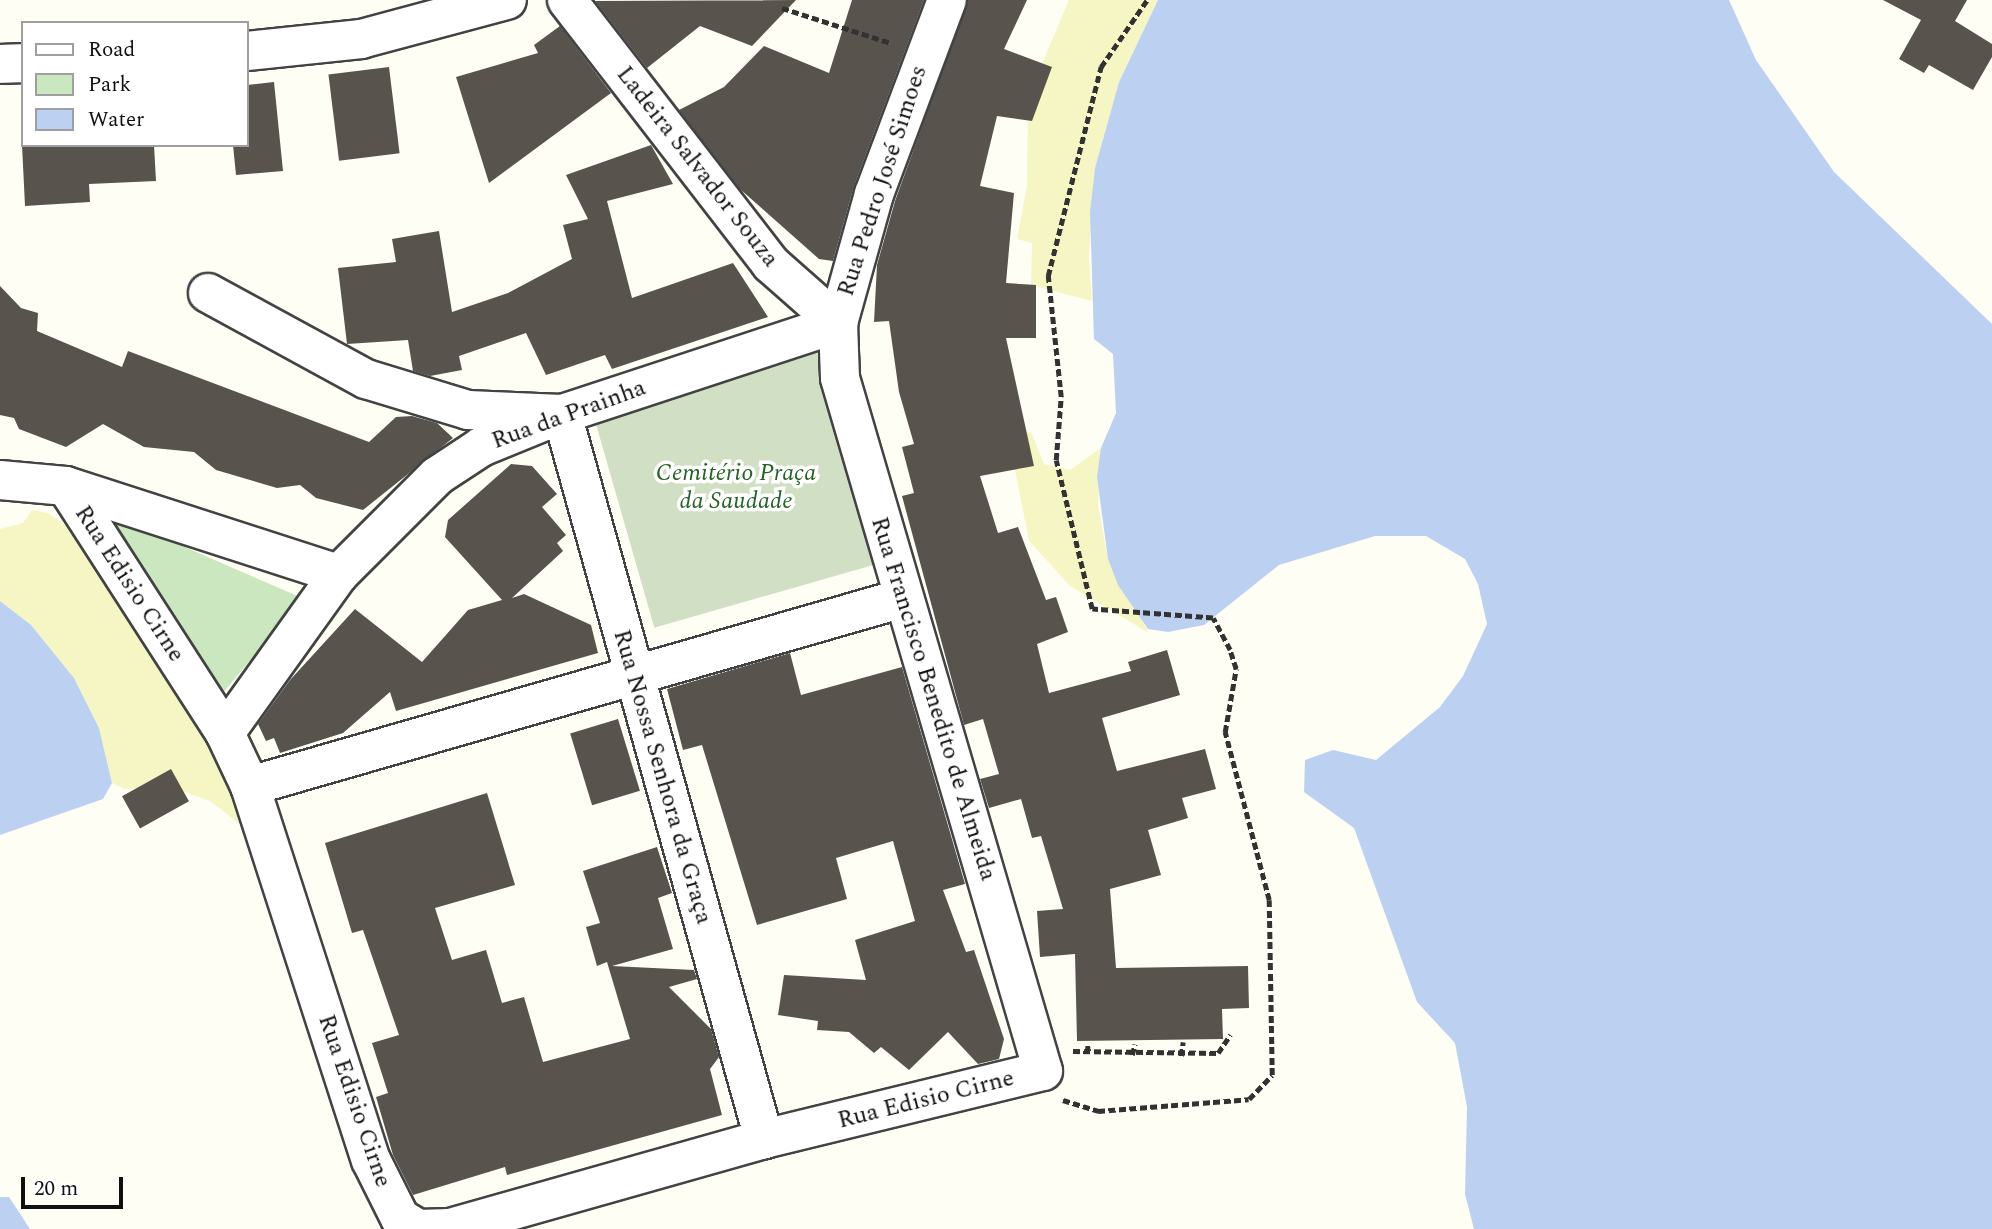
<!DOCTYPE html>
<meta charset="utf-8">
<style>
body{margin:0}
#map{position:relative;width:1992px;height:1229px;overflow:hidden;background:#fefef4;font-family:Spectral,serif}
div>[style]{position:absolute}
.green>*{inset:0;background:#cae7bf}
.sand>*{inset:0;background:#f6f6c4}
.cemetery>*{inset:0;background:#d1e0c5;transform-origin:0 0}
.water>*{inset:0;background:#bcd1f2}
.building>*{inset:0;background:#58544d;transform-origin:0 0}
.path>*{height:4.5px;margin-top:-2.25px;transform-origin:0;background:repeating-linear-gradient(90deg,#323232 0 7px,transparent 0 10.5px)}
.roads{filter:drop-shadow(2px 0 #434343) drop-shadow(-2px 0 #434343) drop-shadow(0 2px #434343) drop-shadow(0 -2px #434343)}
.minor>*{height:38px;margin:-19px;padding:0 19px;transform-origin:19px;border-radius:19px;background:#fff}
span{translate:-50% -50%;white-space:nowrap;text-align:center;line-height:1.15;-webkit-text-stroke:7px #fff;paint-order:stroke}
.street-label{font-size:24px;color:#101010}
.park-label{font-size:24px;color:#246326;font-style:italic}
.legend{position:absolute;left:21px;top:21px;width:228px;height:126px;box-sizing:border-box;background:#fff;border:2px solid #9f9f9f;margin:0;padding:9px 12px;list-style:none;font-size:21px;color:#101010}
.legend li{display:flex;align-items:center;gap:14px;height:35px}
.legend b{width:35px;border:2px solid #9f9f9f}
.scale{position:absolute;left:21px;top:1177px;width:102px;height:32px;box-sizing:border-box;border:4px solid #101010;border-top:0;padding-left:9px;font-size:21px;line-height:24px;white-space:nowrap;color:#101010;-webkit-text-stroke:5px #fff;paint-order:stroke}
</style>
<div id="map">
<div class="green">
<i style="clip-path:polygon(111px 515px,302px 598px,213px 705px)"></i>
</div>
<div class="sand">
<i style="clip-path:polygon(1069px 0,1158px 0,1119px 82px,1095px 168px,1089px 257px,1092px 301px,1031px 285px,1032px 243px,1017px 239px,1027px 185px,1028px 97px)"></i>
<i style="clip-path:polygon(1031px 432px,1044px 464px,1070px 470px,1101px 448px,1098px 505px,1108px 559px,1149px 633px,1070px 586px,1029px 541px,1008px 435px)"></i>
<i style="clip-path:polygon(32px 510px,48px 513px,64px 524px,192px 708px,227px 774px,246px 829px,210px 801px,169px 786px,125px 789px,112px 783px,99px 728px,74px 678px,31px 625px,0 601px,0 529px,23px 523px)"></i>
</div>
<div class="cemetery">
<i style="left:817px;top:346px;width:226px;height:234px;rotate:74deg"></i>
</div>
<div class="water">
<i style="clip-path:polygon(1158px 0,1729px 0,1756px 60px,1834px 172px,1992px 324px,1992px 1229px,1474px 1229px,1465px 1194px,1467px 1107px,1455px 1043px,1417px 1002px,1354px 828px,1304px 792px,1305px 760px,1333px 750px,1376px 760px,1440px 707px,1463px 676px,1487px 624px,1478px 584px,1465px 559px,1426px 536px,1375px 536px,1279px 565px,1204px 625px,1168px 632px,1148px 629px,1118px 585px,1108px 559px,1097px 477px,1101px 448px,1116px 413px,1113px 354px,1094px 339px,1090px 212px,1095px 168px,1119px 82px)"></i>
<i style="clip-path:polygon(0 601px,31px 625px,74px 678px,99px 728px,112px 783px,103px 799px,0 835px)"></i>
<i style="clip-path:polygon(0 1197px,9px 1197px,30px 1229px,0 1229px)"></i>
</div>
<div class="building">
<i style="clip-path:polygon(796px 0,752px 46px,700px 26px,647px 68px,595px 1px)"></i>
<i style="clip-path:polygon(852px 0,924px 0,854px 186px,833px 261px,819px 259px,740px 189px,679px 110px,724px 87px,764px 46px,829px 73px)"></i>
<i style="clip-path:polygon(968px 0,1027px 0,1004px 49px,1052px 67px,1032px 121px,997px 116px,980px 186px,1014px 193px,1006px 283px,1036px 285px,1036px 338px,1006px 338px,1034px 466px,980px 476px,998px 533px,1018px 527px,1046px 600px,1056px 597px,1068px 632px,1037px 644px,1049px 693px,1131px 671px,1128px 662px,1167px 650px,1180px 695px,1102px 718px,1117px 771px,1205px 749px,1216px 789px,1182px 798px,1188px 818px,1148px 830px,1161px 875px,1110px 889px,1116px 968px,1248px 966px,1249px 1008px,1222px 1009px,1223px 1039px,1077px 1041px,1075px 954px,1040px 957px,1037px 911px,1063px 909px,1041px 836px,1032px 838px,1021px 799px,989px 808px,980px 779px,999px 774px,983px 719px,964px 725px,902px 496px,914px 493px,902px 447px,914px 444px,899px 392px,889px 321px,874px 322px,877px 265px,895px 201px)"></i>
<i style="clip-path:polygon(1883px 0,1967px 0,1955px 21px,1992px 44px,1992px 57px,1973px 90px,1929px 65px,1924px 73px,1899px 59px,1921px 20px)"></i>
<i style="clip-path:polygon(560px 26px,611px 93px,489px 183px,456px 77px,538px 53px,534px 45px)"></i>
<i style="left:389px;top:67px;width:87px;height:61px;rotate:83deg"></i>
<i style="clip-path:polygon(274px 82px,283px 171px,236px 175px,233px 145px,247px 145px,247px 85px)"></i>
<i style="clip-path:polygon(22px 145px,154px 145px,156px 181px,89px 184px,90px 202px,25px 206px)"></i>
<i style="clip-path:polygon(651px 145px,673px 184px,607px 201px,632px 298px,733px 263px,768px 317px,612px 369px,605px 355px,546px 375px,526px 333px,459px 356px,462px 370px,430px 376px,413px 371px,408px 340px,347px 344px,338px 268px,396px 262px,392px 239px,439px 231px,452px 312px,508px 293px,572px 259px,563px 225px,588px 219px,566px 175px)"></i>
<i style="clip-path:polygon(0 286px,21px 308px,38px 313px,37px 331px,122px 367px,128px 351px,369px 442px,396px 417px,412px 416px,437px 423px,453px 438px,363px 510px,316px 498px,300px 485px,277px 488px,216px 470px,194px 452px,144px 447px,103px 424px,66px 447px,19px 429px,14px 418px,0 415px)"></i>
<i style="clip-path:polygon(511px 464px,532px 466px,557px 494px,542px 507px,566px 535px,557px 543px,563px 551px,512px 598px,524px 594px,591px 625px,598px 653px,396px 711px,390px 692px,343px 733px,280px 753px,274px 738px,266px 741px,258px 724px,290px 680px,355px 609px,422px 662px,468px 610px,502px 600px,445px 537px,448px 520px)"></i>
<i style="clip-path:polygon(790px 653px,801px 695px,902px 667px,965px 884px,943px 890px,966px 952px,974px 950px,1004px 1039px,999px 1059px,978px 1064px,948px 1032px,909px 1070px,881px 1047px,874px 1053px,849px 1032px,817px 1030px,818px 1021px,778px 1015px,784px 975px,866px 980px,855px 940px,915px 921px,893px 841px,836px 858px,847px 899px,757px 925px,702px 745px,683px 750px,667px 689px)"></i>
<i style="left:618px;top:719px;width:75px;height:50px;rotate:73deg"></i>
<i style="left:171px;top:769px;width:37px;height:56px;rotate:61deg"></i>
<i style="clip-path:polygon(487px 793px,515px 885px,435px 908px,452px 960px,486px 950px,502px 1003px,524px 997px,543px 1062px,630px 1039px,607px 962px,597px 966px,586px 927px,600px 923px,583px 871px,657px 847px,672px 893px,658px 898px,673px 949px,612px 966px,694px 970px,697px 979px,669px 987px,711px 1029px,719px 1057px,710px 1069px,722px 1115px,507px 1175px,505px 1167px,413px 1195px,393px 1155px,376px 1097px,388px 1093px,372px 1043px,399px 1035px,363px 930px,352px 933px,325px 843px)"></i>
</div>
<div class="path">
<i style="left:782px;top:8px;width:114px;rotate:17.8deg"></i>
<i style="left:1073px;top:1051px;width:145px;rotate:0.8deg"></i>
<i style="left:1218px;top:1053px;width:22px;rotate:-56deg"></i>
<i style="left:1087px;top:1053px;width:10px;rotate:-84deg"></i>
<i style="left:1132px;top:1055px;width:11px;rotate:-75deg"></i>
<i style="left:1181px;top:1056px;width:14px;rotate:-82deg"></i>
<i style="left:1063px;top:1100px;width:37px;rotate:17deg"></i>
<i style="left:1098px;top:1111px;width:151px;rotate:-4.5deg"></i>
<i style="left:1249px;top:1099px;width:33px;rotate:-46deg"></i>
<i style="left:1272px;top:1075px;width:175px;rotate:-91deg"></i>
<i style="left:1269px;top:900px;width:174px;rotate:-104.7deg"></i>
<i style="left:1225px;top:732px;width:64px;rotate:-80.1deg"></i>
<i style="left:1236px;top:669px;width:20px;rotate:-108deg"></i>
<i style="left:1230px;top:650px;width:36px;rotate:-118deg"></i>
<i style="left:1213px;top:618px;width:121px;rotate:-175.7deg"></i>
<i style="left:1092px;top:609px;width:153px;rotate:-103.6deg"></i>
<i style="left:1056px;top:460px;width:63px;rotate:-85.5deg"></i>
<i style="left:1061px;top:397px;width:122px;rotate:-96.1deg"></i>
<i style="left:1048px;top:276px;width:216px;rotate:-75.8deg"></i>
<i style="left:1101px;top:67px;width:81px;rotate:-55.5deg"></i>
</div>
<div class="roads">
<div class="minor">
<i style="left:567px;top:0;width:334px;rotate:52.3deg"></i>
<i style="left:771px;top:264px;width:89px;rotate:41.4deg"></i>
<i style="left:247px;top:51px;width:115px;rotate:-6deg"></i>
<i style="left:361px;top:39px;width:151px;rotate:-15deg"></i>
<i style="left:0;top:64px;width:23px;rotate:-2deg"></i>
<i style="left:208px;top:293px;width:180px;rotate:28.6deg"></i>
<i style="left:366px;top:379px;width:107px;rotate:16.9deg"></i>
<i style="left:468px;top:410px;width:94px;rotate:2.4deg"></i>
<i style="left:562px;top:414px;width:753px;rotate:74.43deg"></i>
<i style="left:0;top:480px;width:66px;rotate:5.2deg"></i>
<i style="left:66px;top:486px;width:287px;rotate:17.9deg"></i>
<i style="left:66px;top:486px;width:294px;rotate:57.2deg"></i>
<i style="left:225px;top:733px;width:59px;rotate:64.7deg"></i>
<i style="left:250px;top:786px;width:393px;rotate:72.1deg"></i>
<i style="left:371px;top:1160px;width:65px;rotate:63.4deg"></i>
<i style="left:400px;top:1218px;width:21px;rotate:31deg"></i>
<i style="left:418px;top:1229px;width:32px;rotate:-2deg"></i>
<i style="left:450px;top:1228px;width:326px;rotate:-15.8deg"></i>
<i style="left:764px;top:1139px;width:287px;rotate:-13.7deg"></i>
<i style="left:1043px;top:1071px;width:722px;rotate:-106.33deg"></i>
<i style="left:840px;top:378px;width:55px;rotate:-92.1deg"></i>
<i style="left:838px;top:323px;width:134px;rotate:-74.4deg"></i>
<i style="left:874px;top:194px;width:207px;rotate:-69.4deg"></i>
<i style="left:225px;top:733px;width:196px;rotate:-54.4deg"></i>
<i style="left:339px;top:574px;width:139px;rotate:-45deg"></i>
<i style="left:437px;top:476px;width:53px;rotate:-33.4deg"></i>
<i style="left:481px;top:447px;width:87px;rotate:-22.2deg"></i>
<i style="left:562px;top:414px;width:291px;rotate:-18.2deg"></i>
<i style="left:250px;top:786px;width:680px;rotate:-16.06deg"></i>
</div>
</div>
<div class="street-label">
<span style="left:697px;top:167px;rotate:52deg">Ladeira Salvador Souza</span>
<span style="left:883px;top:181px;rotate:-72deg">Rua Pedro José Simoes</span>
<span style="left:569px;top:415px;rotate:-20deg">Rua da Prainha</span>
<span style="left:129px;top:584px;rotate:57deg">Rua Edisio Cirne</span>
<span style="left:933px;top:699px;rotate:73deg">Rua Francisco Benedito de Almeida</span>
<span style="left:662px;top:777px;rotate:74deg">Rua Nossa Senhora da Graça</span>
<span style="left:926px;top:1100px;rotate:-14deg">Rua Edisio Cirne</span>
<span style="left:354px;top:1101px;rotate:71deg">Rua Edisio Cirne</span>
</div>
<div class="park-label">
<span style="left:736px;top:488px">Cemitério Praça<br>da Saudade</span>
</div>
<ul class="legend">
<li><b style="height:9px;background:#fff"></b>Road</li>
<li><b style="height:19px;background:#cae7bf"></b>Park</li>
<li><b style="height:19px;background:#bcd1f2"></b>Water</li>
</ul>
<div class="scale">20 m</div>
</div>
